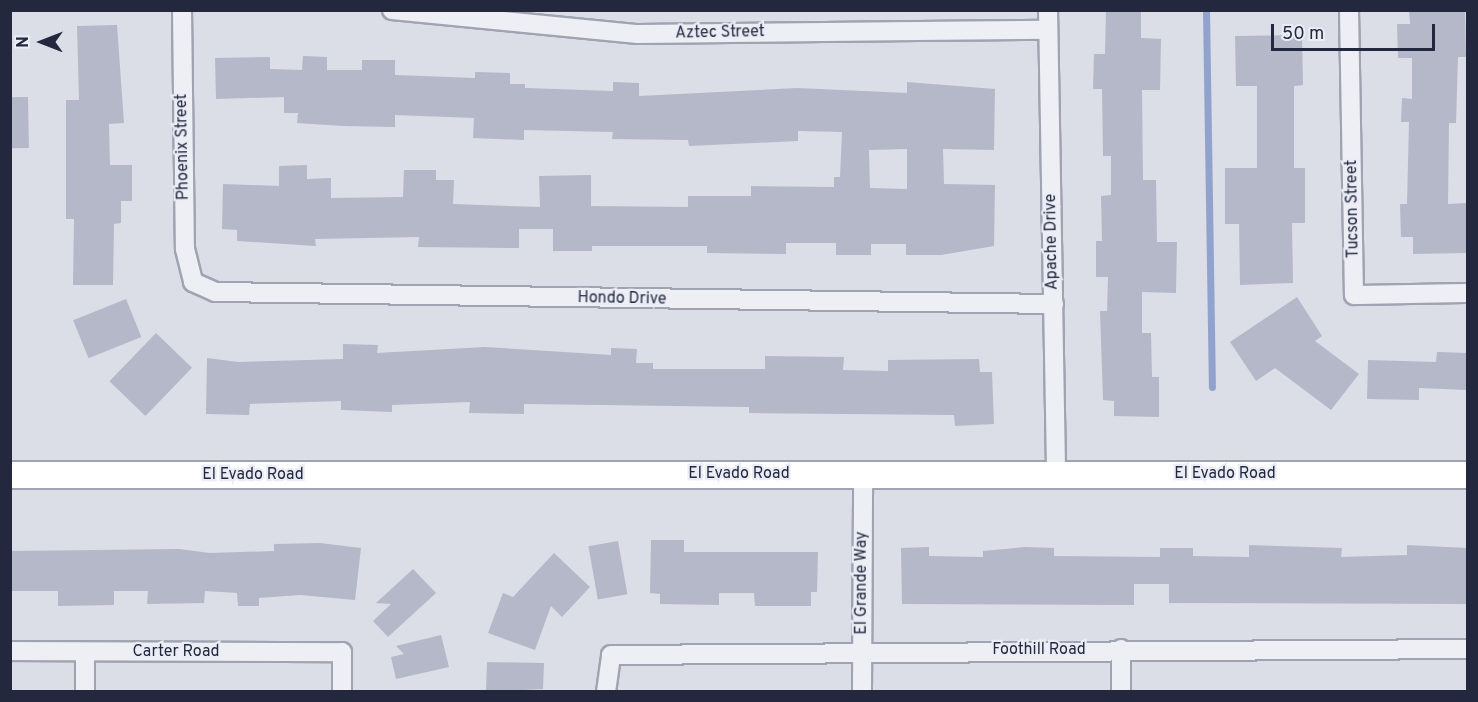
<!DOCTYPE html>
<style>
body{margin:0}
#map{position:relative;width:1478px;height:702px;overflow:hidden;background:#dbdde7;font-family:Overpass,sans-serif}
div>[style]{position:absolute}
.stream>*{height:7px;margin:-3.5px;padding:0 3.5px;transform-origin:3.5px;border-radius:3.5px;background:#91a2cc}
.building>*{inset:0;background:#b5b8c8;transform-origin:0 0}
.roads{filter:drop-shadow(2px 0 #a0a3b1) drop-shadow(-2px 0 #a0a3b1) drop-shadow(0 2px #a0a3b1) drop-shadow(0 -2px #a0a3b1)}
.minor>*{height:18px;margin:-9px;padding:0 9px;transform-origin:9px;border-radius:9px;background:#eeeff5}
.secondary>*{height:26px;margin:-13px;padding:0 13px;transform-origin:13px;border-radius:13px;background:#fff}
span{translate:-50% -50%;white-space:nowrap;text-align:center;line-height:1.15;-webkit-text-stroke:4.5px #eaedf5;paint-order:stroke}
.street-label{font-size:16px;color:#24283f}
.frame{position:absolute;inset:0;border:12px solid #24283f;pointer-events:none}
.north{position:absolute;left:12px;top:12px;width:60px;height:60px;-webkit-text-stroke:4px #eaedf5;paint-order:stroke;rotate:270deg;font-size:16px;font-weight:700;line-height:24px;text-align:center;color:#24283f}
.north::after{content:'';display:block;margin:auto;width:21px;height:27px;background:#24283f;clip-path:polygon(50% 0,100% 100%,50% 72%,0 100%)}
.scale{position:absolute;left:1271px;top:24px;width:164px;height:27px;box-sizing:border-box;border:3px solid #24283f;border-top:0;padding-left:8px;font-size:18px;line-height:21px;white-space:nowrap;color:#24283f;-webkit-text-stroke:4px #eaedf5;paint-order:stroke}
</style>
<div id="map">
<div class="stream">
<i style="left:1206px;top:10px;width:377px;rotate:89.1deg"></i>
</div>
<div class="building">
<i style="clip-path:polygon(1106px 10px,1141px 10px,1141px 38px,1161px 39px,1160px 90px,1142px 90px,1143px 180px,1156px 180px,1157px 242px,1177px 242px,1176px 293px,1142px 292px,1142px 333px,1151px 333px,1152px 377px,1159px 377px,1159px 417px,1114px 416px,1114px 401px,1103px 400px,1100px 311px,1107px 311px,1108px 277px,1096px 277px,1096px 241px,1102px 241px,1101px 196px,1111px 195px,1111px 156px,1103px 156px,1102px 89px,1093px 89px,1094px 54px,1105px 54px)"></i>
<i style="clip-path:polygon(1409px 10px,1465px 10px,1466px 57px,1458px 57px,1456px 123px,1449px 123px,1448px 204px,1466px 203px,1467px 253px,1413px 254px,1413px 237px,1401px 237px,1400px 204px,1407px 204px,1409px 122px,1401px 122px,1402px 98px,1412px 99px,1412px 58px,1398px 58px,1397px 24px,1410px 24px)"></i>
<i style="clip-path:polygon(117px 25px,124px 123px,109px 124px,110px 165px,132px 165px,132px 201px,121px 201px,121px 223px,114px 224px,113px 285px,73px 285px,74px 219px,66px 219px,66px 100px,79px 100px,77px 26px)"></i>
<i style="clip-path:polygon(1302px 35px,1303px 85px,1294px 86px,1294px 168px,1305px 168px,1305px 223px,1292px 223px,1293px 283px,1240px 285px,1239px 224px,1225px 224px,1225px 168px,1257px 168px,1257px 86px,1236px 86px,1235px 36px)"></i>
<i style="clip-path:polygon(evenodd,303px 56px,327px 57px,327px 70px,362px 70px,362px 60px,395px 60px,395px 75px,475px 78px,475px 72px,510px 73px,510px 84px,525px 84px,525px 88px,613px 91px,613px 82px,639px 83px,639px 96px,797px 88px,907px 93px,907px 82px,995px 89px,994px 150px,943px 149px,944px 184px,995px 185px,994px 246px,941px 255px,906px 255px,906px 244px,871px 244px,871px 255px,836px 255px,836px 243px,786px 243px,786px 254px,707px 253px,707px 246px,592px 246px,592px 251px,553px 251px,553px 229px,519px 229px,519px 248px,418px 247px,419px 237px,315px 239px,316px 246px,237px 241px,237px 230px,222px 229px,223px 184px,279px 186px,279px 166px,307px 165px,307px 179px,331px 178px,331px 198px,403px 197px,404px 170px,436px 170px,436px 180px,454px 180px,453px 204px,540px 207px,539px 176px,591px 175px,591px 206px,688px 207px,688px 196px,751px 196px,751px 186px,834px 187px,834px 177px,840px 177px,842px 132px,798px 131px,798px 141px,689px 146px,688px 140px,612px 139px,613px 132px,524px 130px,524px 140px,473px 138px,474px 118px,395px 115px,395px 127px,343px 126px,297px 123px,298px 113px,284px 113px,284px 97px,216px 99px,215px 58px,270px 57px,270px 69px,302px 70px,303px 56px,907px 149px,907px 189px,870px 188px,869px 150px,907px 149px)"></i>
<i style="left:28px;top:97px;width:51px;height:18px;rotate:89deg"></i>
<i style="clip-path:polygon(1297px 297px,1322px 336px,1315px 341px,1359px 374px,1331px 410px,1275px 368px,1256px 381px,1230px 342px)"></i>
<i style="left:126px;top:299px;width:41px;height:57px;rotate:68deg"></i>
<i style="left:156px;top:333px;width:50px;height:67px;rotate:44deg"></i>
<i style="clip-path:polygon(343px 344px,378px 345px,377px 353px,485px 347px,611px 355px,611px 348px,637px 349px,636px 363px,653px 363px,653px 369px,765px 369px,765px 356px,844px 357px,843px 370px,888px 371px,888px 360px,979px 359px,980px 372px,992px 372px,994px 424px,955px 426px,954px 415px,749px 413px,749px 407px,524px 404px,524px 414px,469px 413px,470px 402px,392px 405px,392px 412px,341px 410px,341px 401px,250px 404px,249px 415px,206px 414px,207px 358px,238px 362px,343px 359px)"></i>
<i style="clip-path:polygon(1437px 352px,1467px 353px,1467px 390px,1419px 388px,1419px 400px,1367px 399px,1368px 360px,1436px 362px)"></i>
<i style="clip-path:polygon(651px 540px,684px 540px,684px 552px,818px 552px,817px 592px,811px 592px,811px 606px,755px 606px,754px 593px,719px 593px,719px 605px,660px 604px,660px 594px,650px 593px)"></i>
<i style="left:618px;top:541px;width:54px;height:30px;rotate:80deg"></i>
<i style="clip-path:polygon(320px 543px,361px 548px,355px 600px,300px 595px,259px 598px,259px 606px,238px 606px,237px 593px,205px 591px,204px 603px,147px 604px,148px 591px,114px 591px,114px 605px,58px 606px,58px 591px,10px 591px,10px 551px,179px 549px,210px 553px,274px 551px,274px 544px)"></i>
<i style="clip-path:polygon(1249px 545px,1342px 548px,1341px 557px,1407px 555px,1407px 545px,1467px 548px,1467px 604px,1169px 603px,1169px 584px,1134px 584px,1134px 605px,902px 604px,901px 548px,929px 547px,929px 556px,983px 557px,983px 551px,1025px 547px,1054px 548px,1054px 556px,1160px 557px,1160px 548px,1193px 548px,1193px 556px,1249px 557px)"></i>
<i style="clip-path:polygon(554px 553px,590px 587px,562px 617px,551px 606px,535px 650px,488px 633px,503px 593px,513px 597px)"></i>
<i style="clip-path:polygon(413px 569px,436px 593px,388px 637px,373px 621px,391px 604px,376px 603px)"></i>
<i style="clip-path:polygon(441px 635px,449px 667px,396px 679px,391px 657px,404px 654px,396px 646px)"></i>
<i style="clip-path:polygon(487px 662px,544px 663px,543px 689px,486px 692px)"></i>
</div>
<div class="roads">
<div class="minor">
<i style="left:182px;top:10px;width:239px;rotate:89.3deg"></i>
<i style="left:185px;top:249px;width:34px;rotate:76deg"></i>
<i style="left:193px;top:282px;width:24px;rotate:24deg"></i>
<i style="left:215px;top:292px;width:839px;rotate:0.82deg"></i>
<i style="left:392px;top:10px;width:247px;rotate:5.6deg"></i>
<i style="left:638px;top:34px;width:410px;rotate:-0.6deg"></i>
<i style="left:1048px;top:10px;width:464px;rotate:89deg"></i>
<i style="left:1349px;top:10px;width:285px;rotate:89deg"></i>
<i style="left:1354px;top:295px;width:114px;rotate:-1deg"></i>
<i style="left:1121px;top:649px;width:43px;rotate:90deg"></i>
<i style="left:10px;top:651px;width:332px;rotate:0.2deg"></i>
<i style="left:342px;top:652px;width:40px;rotate:90deg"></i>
<i style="left:85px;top:692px;width:40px;rotate:-90deg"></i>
<i style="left:606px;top:692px;width:37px;rotate:-82deg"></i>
<i style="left:611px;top:655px;width:857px;rotate:-0.4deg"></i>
<i style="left:862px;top:692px;width:218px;rotate:-89.7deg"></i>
</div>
<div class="secondary">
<i style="left:10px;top:475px;width:1458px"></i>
</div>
</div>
<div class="street-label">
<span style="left:720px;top:33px;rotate:-1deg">Aztec Street</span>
<span style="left:183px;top:147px;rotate:-91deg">Phoenix Street</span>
<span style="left:1353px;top:209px;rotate:-91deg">Tucson Street</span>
<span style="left:1052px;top:242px;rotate:-91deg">Apache Drive</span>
<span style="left:622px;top:299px;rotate:1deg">Hondo Drive</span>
<span style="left:739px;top:474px">El Evado Road</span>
<span style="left:1225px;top:474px">El Evado Road</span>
<span style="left:253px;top:475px">El Evado Road</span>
<span style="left:862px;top:583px;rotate:-90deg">El Grande Way</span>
<span style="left:1039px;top:650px">Foothill Road</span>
<span style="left:176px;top:652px">Carter Road</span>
</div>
<div class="frame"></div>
<div class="north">N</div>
<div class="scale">50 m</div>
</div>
